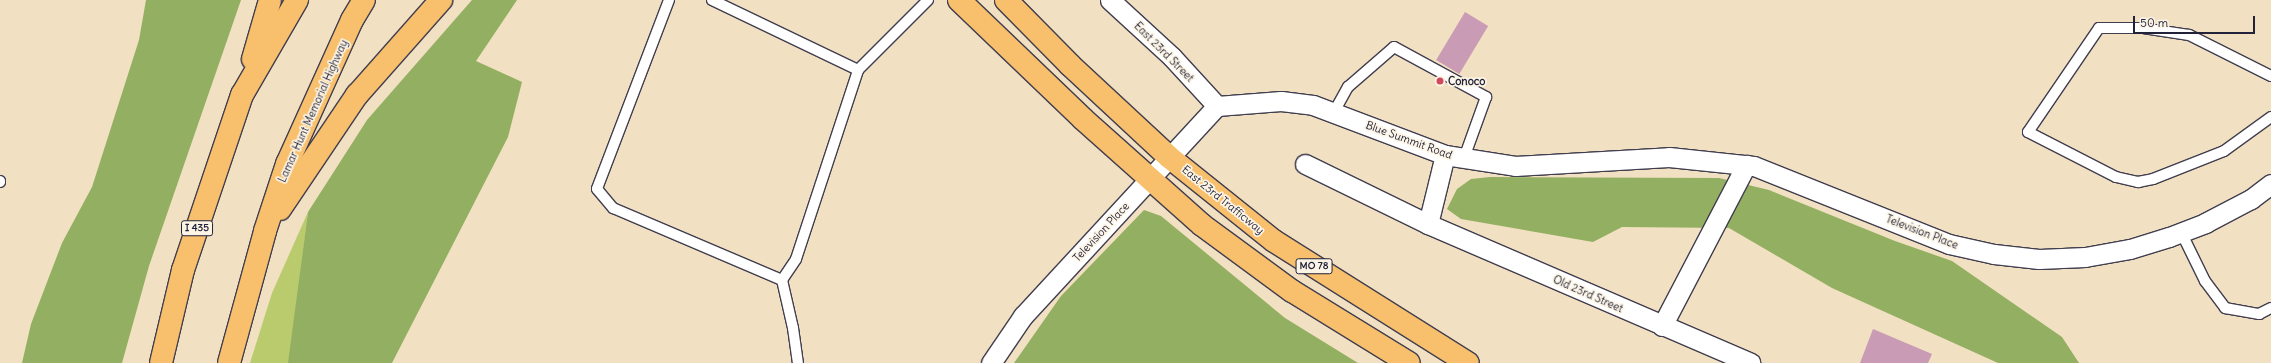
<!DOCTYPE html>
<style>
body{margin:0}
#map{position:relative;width:2271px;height:363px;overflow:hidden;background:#f1e0c1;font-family:Delius,sans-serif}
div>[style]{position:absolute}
.green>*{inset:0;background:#bacb6e}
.forest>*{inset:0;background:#93af61}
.building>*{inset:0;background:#c99bb5;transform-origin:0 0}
.roads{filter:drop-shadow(1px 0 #413e4f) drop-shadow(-1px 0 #413e4f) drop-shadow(0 1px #413e4f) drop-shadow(0 -1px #413e4f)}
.service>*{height:10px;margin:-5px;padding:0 5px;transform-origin:5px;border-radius:5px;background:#fff}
.minor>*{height:19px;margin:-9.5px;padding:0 9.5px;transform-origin:9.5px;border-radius:9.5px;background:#fff}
.primary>*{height:22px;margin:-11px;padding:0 11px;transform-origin:11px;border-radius:11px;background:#f8bf6c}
.motorway>*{height:22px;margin:-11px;padding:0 11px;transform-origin:11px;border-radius:11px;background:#f8bf6c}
.dots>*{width:11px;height:11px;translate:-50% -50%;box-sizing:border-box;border:2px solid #fcf5e5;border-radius:50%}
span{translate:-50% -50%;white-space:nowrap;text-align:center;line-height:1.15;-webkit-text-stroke:3.5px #fcf5e5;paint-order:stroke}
.shield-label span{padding:1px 3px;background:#fcf5e5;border:1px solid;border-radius:3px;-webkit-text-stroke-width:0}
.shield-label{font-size:10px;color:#22223b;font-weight:700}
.street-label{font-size:11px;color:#22223b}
.poi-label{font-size:11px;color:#22223b;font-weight:700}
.left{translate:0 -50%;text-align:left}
.scale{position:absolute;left:2133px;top:16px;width:122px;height:18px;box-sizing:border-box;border:2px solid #22223b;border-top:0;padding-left:5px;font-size:12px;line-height:14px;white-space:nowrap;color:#22223b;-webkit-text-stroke:3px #fcf5e5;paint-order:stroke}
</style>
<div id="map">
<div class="green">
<i style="clip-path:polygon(308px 212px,289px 363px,250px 363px,272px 293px)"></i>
</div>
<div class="forest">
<i style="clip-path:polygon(146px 0,241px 0,149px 266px,122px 363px,22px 363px,31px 324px,62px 243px,92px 187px,139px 40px)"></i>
<i style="clip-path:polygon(472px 0,517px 0,476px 61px,522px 82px,508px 137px,392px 363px,288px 363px,308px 212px,367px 120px)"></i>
<i style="clip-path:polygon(1490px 177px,1719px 178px,1769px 190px,1895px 241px,1952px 261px,2062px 337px,2079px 363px,1998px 363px,1832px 288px,1729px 228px,1622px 227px,1593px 242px,1461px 219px,1447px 209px,1457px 189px,1471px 179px)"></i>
<i style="clip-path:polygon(1144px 210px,1161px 216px,1285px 318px,1358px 363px,1014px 363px,1061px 296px)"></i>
</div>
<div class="building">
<i style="left:1465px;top:12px;width:27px;height:56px;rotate:31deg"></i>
<i style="clip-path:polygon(1873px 329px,1932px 354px,1928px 363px,1860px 363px)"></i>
</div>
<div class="roads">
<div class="service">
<i style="left:669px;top:0;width:202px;rotate:110.9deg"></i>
<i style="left:597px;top:189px;width:25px;rotate:50deg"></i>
<i style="left:613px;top:208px;width:184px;rotate:23.1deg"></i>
<i style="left:782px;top:280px;width:25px;rotate:-56deg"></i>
<i style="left:796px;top:259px;width:199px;rotate:-71.8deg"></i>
<i style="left:858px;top:70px;width:99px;rotate:-45deg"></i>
<i style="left:712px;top:0;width:162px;rotate:25.6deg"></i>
<i style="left:2271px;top:76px;width:92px;rotate:-153.4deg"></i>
<i style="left:2189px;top:35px;width:48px;rotate:-171.5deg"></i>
<i style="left:2142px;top:28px;width:43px;rotate:180deg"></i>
<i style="left:2099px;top:28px;width:126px;rotate:124.3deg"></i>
<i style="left:2028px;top:132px;width:99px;rotate:27.1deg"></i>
<i style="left:2116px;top:177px;width:23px;rotate:13deg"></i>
<i style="left:2138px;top:182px;width:15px;rotate:-11deg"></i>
<i style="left:2153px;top:179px;width:76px;rotate:-21.5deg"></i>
<i style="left:2224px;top:151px;width:58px;rotate:-35.9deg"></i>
<i style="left:1334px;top:112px;width:29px;rotate:-61deg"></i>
<i style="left:1348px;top:87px;width:61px;rotate:-41deg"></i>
<i style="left:1394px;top:47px;width:105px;rotate:28.5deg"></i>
<i style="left:1486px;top:97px;width:65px;rotate:109.8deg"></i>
<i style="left:0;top:181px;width:1px;rotate:90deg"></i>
<i style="left:2181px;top:232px;width:55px;rotate:63.9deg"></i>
<i style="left:2205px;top:281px;width:34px;rotate:53deg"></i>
<i style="left:2225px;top:308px;width:35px;rotate:10deg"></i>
<i style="left:2259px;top:314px;width:13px;rotate:-27deg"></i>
<i style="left:782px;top:280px;width:49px;rotate:77.1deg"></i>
<i style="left:793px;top:328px;width:35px;rotate:82deg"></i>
</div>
<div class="minor">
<i style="left:1110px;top:0;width:84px;rotate:42.6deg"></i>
<i style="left:1172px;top:57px;width:67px;rotate:47.4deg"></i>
<i style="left:1217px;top:106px;width:64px;rotate:-4.5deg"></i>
<i style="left:1281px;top:101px;width:32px;rotate:7deg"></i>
<i style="left:1313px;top:105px;width:141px;rotate:20.7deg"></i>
<i style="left:1445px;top:155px;width:71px;rotate:8.9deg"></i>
<i style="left:1515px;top:166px;width:154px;rotate:-3.3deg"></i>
<i style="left:1669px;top:157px;width:85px;rotate:6deg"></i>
<i style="left:1754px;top:166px;width:210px;rotate:21.8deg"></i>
<i style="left:1949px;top:244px;width:46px;rotate:12.5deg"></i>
<i style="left:1994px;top:254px;width:45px;rotate:6.3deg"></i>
<i style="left:2039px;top:259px;width:46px;rotate:-2.5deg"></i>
<i style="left:2085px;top:257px;width:46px;rotate:-10.1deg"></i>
<i style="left:2130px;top:249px;width:41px;rotate:-17.1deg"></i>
<i style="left:2169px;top:237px;width:39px;rotate:-21deg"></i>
<i style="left:2205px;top:223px;width:52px;rotate:-27.6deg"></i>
<i style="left:2251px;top:199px;width:25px;rotate:-37deg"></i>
<i style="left:1305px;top:164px;width:137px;rotate:26deg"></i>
<i style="left:1428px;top:224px;width:351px;rotate:23.3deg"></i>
<i style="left:1428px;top:224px;width:71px;rotate:-76.2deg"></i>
<i style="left:1662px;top:326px;width:182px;rotate:-62.4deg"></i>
<i style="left:991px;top:363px;width:57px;rotate:-55.8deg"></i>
<i style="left:1023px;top:316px;width:286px;rotate:-47.3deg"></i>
</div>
<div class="primary">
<i style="left:959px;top:0;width:172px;rotate:43.8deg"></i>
<i style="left:1083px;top:119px;width:159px;rotate:41.7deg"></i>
<i style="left:1202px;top:225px;width:112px;rotate:36.3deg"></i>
<i style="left:1292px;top:291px;width:137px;rotate:31.6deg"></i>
<i style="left:1006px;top:0;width:91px;rotate:45.4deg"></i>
<i style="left:1070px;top:65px;width:135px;rotate:42.9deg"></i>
<i style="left:1169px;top:157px;width:134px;rotate:38.7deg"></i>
<i style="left:1274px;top:241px;width:229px;rotate:32.2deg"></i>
</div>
<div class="motorway">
<i style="left:253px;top:59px;width:61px;rotate:-73.9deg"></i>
<i style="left:280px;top:209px;width:138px;rotate:-56deg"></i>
<i style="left:357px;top:95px;width:127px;rotate:-48.5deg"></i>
<i style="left:161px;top:363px;width:96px;rotate:-76.7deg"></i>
<i style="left:183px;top:270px;width:185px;rotate:-71.4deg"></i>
<i style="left:242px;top:95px;width:110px;rotate:-59.9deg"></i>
<i style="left:229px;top:363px;width:137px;rotate:-74.7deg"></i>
<i style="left:265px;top:231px;width:71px;rotate:-71.8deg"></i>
<i style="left:287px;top:164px;width:158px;rotate:-65.7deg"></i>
<i style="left:352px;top:20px;width:23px;rotate:-59deg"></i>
</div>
</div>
<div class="dots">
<i style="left:1440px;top:81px;background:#d1495b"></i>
</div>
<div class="shield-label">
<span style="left:197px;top:228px">I 435</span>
<span style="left:1314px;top:266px">MO 78</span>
</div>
<div class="street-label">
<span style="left:1164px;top:52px;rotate:45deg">East 23rd Street</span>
<span style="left:313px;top:111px;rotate:-66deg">Lamar Hunt Memorial Highway</span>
<span style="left:1409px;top:140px;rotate:20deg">Blue Summit Road</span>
<span style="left:1223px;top:200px;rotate:39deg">East 23rd Trafficway</span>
<span style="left:1101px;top:232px;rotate:-47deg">Television Place</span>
<span style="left:1922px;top:232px;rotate:21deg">Television Place</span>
<span style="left:1588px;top:294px;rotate:24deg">Old 23rd Street</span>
</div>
<div class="poi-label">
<span class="left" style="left:1448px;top:81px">Conoco</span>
</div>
<div class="scale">50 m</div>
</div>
